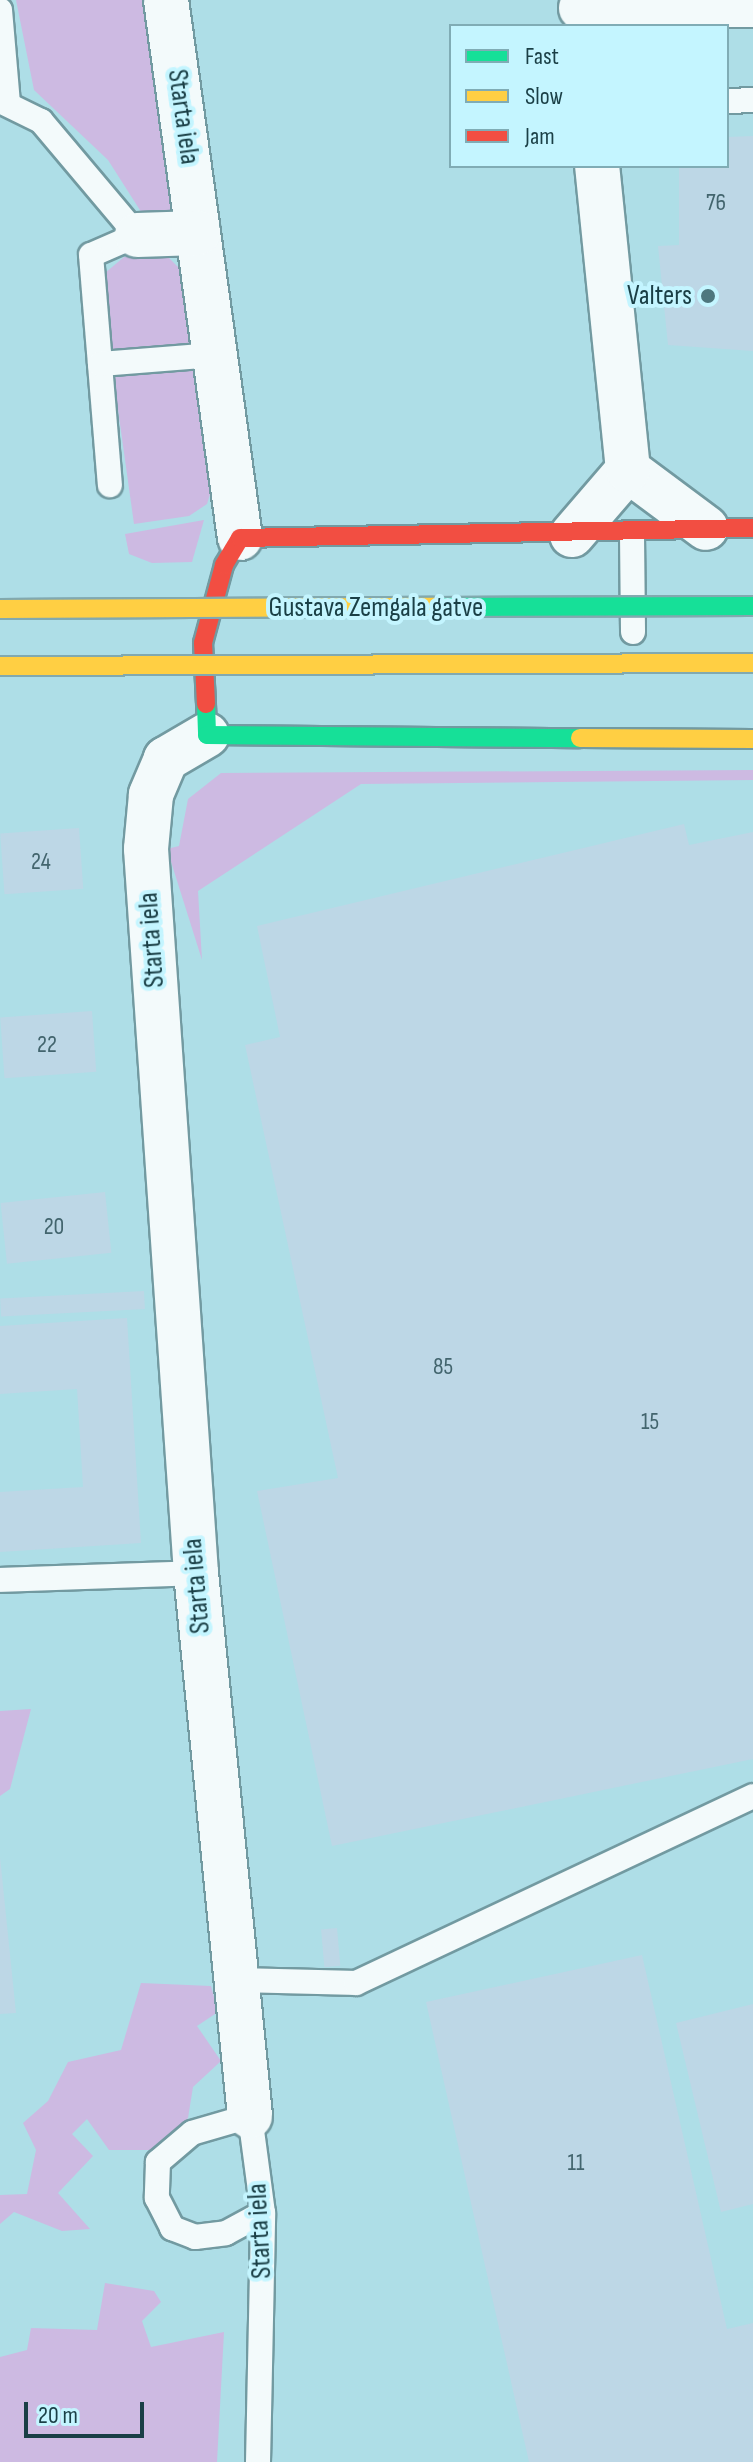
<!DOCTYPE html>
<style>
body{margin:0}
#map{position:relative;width:753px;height:2462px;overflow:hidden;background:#aedee7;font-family:"Sofia Sans Condensed",sans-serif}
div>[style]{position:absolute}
.green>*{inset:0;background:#cdbae2}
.building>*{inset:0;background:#bdd7e6;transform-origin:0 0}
.roads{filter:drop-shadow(2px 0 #729aa1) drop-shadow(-2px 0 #729aa1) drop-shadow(0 2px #729aa1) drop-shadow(0 -2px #729aa1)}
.lane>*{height:24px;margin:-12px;padding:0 12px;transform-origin:12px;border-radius:12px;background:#f3fafb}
.street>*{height:44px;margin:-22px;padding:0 22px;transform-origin:22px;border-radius:22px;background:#f3fafb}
.fast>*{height:18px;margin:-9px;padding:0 9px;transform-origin:9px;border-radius:9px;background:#16e098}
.slow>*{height:18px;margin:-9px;padding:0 9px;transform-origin:9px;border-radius:9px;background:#ffcf43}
.jam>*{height:18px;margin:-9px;padding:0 9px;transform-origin:9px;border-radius:9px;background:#f24e42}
.bridges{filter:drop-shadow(2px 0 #82a9af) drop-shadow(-2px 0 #82a9af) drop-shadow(0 2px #82a9af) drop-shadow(0 -2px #82a9af)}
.fast-bridge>*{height:18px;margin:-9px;padding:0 9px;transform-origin:9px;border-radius:9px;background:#16e098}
.slow-bridge>*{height:18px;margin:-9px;padding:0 9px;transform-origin:9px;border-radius:9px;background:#ffcf43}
.dots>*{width:22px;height:22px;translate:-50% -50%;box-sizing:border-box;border:4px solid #c4f5ff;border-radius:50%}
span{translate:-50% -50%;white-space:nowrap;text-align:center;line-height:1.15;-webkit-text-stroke:8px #c4f5ff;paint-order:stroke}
.number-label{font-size:24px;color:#43656e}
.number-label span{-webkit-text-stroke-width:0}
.street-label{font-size:28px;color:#1a3f46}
.poi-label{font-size:28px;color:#1a3f46}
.right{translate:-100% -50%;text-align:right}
.legend{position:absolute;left:449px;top:24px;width:280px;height:144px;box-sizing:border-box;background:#c4f5ff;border:2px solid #80acb5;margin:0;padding:10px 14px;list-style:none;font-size:24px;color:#1a3f46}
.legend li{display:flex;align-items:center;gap:16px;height:40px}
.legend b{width:40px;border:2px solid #80acb5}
.scale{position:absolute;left:24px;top:2402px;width:120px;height:36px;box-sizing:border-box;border:4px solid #1a3f46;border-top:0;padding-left:10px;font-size:24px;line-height:28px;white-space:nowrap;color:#1a3f46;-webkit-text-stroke:6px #c4f5ff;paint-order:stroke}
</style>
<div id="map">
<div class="green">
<i style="clip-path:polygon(16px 0,145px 0,172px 207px,166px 216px,145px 218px,108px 160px,34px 90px)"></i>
<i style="clip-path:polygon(167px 256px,185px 274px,195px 347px,111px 353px,105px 273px,124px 257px)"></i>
<i style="clip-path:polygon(199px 366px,212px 488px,207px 504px,189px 516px,134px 524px,113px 374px)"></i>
<i style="clip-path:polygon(204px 520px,192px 562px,152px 563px,129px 554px,125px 534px)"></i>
<i style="clip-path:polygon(753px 770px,753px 780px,361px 784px,198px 891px,202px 960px,167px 849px,179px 846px,188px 799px,221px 773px)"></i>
<i style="clip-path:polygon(31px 1709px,10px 1789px,0 1796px,0 1711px)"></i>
<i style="clip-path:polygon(141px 1983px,211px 1986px,218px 2012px,197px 2026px,221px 2061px,193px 2087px,188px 2118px,161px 2150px,109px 2150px,87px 2119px,72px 2134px,93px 2156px,58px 2193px,90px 2229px,62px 2231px,14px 2212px,0 2224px,0 2195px,27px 2194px,36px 2150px,23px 2123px,48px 2101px,68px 2062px,121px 2050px)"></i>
<i style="clip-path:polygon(105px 2283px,154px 2291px,161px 2302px,142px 2321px,151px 2347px,224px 2332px,217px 2462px,0 2462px,0 2357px,27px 2350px,31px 2328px,97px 2330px)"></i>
</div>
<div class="building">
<i style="clip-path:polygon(753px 136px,753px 351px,668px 345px,658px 246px,679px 245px,679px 166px,727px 166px,727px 137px)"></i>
<i style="clip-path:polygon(684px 824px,689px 845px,753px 832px,753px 1759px,332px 1846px,257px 1491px,338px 1478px,245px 1045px,280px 1037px,257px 926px)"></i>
<i style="left:79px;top:828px;width:61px;height:79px;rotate:86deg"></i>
<i style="left:92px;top:1011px;width:61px;height:92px;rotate:86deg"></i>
<i style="left:105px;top:1192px;width:61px;height:105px;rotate:84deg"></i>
<i style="left:144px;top:1291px;width:18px;height:144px;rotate:87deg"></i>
<i style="clip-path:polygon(127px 1318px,141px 1543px,0 1552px,0 1492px,83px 1487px,77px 1389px,0 1394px,0 1326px)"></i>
<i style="clip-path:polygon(0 1857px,16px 2013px,0 2014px)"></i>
<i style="left:337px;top:1928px;width:38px;height:16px;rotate:85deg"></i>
<i style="clip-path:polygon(642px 1955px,727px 2329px,753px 2323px,753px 2462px,529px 2462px,426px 2002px)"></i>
<i style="clip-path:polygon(753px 2004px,753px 2204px,721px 2212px,676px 2023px)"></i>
</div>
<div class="roads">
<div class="lane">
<i style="left:0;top:10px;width:93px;rotate:85.1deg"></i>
<i style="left:0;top:101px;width:46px;rotate:26deg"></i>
<i style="left:41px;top:121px;width:149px;rotate:49.9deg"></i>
<i style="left:137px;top:235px;width:50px;rotate:156.5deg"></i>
<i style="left:91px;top:255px;width:231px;rotate:85.3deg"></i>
<i style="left:727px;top:101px;width:26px;rotate:-2deg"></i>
<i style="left:100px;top:364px;width:115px;rotate:-4.5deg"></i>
<i style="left:632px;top:535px;width:97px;rotate:89.4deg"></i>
<i style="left:0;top:1580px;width:196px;rotate:-2deg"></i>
<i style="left:240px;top:1980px;width:116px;rotate:1.5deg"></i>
<i style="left:356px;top:1983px;width:439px;rotate:-25.2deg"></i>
<i style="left:258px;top:2462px;width:249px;rotate:-88.8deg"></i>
<i style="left:263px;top:2213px;width:98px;rotate:-97.6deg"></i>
<i style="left:250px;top:2116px;width:60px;rotate:163.7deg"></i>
<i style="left:192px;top:2133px;width:45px;rotate:139.5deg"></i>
<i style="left:158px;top:2162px;width:36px;rotate:92deg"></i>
<i style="left:157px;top:2198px;width:34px;rotate:63deg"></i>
<i style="left:172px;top:2228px;width:25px;rotate:21deg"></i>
<i style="left:195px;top:2237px;width:31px;rotate:-7deg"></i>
<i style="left:226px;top:2233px;width:42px;rotate:-28.4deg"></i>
</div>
<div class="street">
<i style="left:166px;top:0;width:543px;rotate:82.17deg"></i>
<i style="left:581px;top:8px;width:172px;rotate:-1deg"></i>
<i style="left:137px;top:235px;width:61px;rotate:-1.9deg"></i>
<i style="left:628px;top:470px;width:97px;rotate:36.6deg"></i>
<i style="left:572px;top:535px;width:86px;rotate:-49.3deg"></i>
<i style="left:628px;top:470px;width:306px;rotate:-95.8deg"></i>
<i style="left:207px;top:735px;width:48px;rotate:149.7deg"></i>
<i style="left:166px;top:759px;width:39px;rotate:113deg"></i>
<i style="left:151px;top:795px;width:54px;rotate:95.3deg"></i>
<i style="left:146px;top:849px;width:726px;rotate:86.05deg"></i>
<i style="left:196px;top:1573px;width:546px;rotate:84.32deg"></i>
</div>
<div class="fast">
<i style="left:206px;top:704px;width:31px;rotate:88deg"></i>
<i style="left:207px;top:735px;width:373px;rotate:0.5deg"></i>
</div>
<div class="slow">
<i style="left:580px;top:738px;width:173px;rotate:0.3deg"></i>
</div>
<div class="jam">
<i style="left:206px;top:704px;width:61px;rotate:-92.8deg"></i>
<i style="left:203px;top:643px;width:81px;rotate:-74.9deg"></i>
<i style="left:224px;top:565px;width:31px;rotate:-59deg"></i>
<i style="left:240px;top:538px;width:513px;rotate:-1.12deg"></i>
</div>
</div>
<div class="bridges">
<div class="fast-bridge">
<i style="left:435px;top:607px;width:318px;rotate:-0.2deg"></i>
</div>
<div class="slow-bridge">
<i style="left:0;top:609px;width:435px;rotate:-0.3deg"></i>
<i style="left:0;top:666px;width:753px;rotate:-0.23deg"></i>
</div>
</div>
<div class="dots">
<i style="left:708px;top:296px;background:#4e777e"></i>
</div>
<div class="number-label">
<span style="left:716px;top:203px">76</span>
<span style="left:41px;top:862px">24</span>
<span style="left:47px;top:1045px">22</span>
<span style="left:54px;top:1227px">20</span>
<span style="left:443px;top:1367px">85</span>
<span style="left:650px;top:1422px">15</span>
<span style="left:576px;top:2163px">11</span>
</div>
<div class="street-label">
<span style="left:183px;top:117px;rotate:82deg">Starta iela</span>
<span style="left:376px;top:608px">Gustava Zemgala gatve</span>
<span style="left:152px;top:940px;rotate:-94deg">Starta iela</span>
<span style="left:197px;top:1586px;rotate:-95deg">Starta iela</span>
<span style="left:260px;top:2231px;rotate:-93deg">Starta iela</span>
</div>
<div class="poi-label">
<span class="right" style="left:692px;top:296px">Valters</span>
</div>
<ul class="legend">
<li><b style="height:10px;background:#16e098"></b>Fast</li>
<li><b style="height:10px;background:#ffcf43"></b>Slow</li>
<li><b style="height:10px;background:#f24e42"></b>Jam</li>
</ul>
<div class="scale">20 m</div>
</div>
